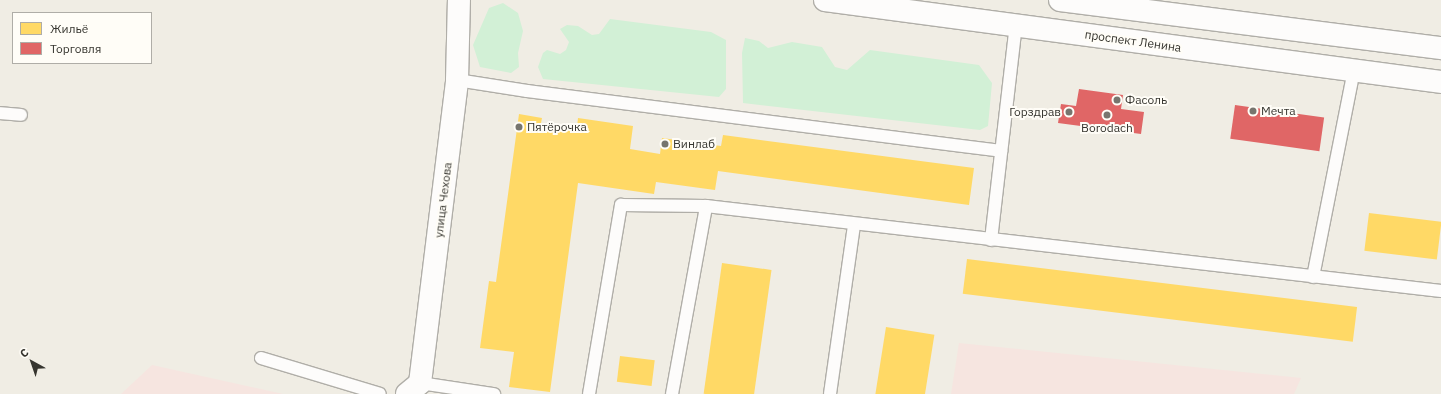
<!DOCTYPE html>
<meta charset="utf-8">
<style>
body{margin:0}
#map{position:relative;width:1441px;height:394px;overflow:hidden;background:#f0ede4;font-family:"IBM Plex Sans",sans-serif}
div>[style]{position:absolute}
.education>*{inset:0;background:#f6e5e0}
.green>*{inset:0;background:#d2f0d6}
.homes>*{inset:0;background:#ffd966;transform-origin:0 0}
.shops>*{inset:0;background:#e06666;transform-origin:0 0}
.roads{filter:drop-shadow(1px 0 #b0aea8) drop-shadow(-1px 0 #b0aea8) drop-shadow(0 1px #b0aea8) drop-shadow(0 -1px #b0aea8)}
.lane>*{height:12px;margin:-6px;padding:0 6px;transform-origin:6px;border-radius:6px;background:#fdfcfb}
.street>*{height:22px;margin:-11px;padding:0 11px;transform-origin:11px;border-radius:11px;background:#fdfcfb}
.secondary>*{height:22px;margin:-11px;padding:0 11px;transform-origin:11px;border-radius:11px;background:#fdfcfb}
.dots>*{width:11px;height:11px;translate:-50% -50%;box-sizing:border-box;border:2px solid #fffdf7;border-radius:50%}
span{translate:-50% -50%;white-space:nowrap;text-align:center;line-height:1.15;-webkit-text-stroke:4px #fffdf7;paint-order:stroke}
.street-label{font-size:12px;color:#36352f}
.poi-label{font-size:12px;color:#36352f}
.left{translate:0 -50%;text-align:left}
.right{translate:-100% -50%;text-align:right}
.legend{position:absolute;left:12px;top:12px;width:140px;height:52px;box-sizing:border-box;background:#fffdf7;border:1px solid #afada7;margin:0;padding:5px 7px;list-style:none;font-size:12px;color:#36352f}
.legend li{display:flex;align-items:center;gap:8px;height:20px}
.legend b{width:20px;border:1px solid #afada7}
.north{position:absolute;left:12px;top:342px;width:40px;height:40px;-webkit-text-stroke:3px #fffdf7;paint-order:stroke;rotate:320deg;font-size:11px;font-weight:700;line-height:16px;text-align:center;color:#36352f}
.north::after{content:'';display:block;margin:auto;width:14px;height:18px;background:#36352f;clip-path:polygon(50% 0,100% 100%,50% 72%,0 100%)}
</style>
<div id="map">
<div class="education">
<i style="clip-path:polygon(959px 343px,1301px 378px,1294px 394px,951px 394px)"></i>
<i style="clip-path:polygon(152px 365px,283px 394px,121px 394px)"></i>
</div>
<div class="green">
<i style="clip-path:polygon(503px 3px,518px 13px,523px 31px,518px 53px,519px 67px,511px 73px,480px 67px,473px 45px,489px 8px)"></i>
<i style="clip-path:polygon(610px 19px,711px 32px,726px 40px,726px 89px,719px 97px,543px 79px,538px 67px,543px 53px,547px 50px,560px 54px,566px 50px,569px 42px,560px 29px,567px 25px,578px 26px,592px 35px,599px 34px)"></i>
<i style="clip-path:polygon(745px 38px,759px 41px,768px 48px,792px 42px,822px 47px,835px 67px,847px 70px,870px 50px,979px 65px,992px 83px,988px 126px,980px 130px,743px 103px,742px 53px)"></i>
</div>
<div class="homes">
<i style="clip-path:polygon(519px 114px,542px 118px,541px 123px,577px 127px,578px 118px,633px 126px,630px 149px,660px 154px,662px 138px,721px 146px,723px 135px,974px 168px,969px 205px,718px 171px,715px 190px,656px 182px,654px 194px,578px 183px,550px 392px,509px 387px,514px 352px,480px 348px,489px 281px,496px 282px)"></i>
<i style="left:1369px;top:213px;width:73px;height:38px;rotate:7deg"></i>
<i style="left:967px;top:259px;width:393px;height:35px;rotate:7deg"></i>
<i style="left:722px;top:263px;width:50px;height:132px;rotate:8deg"></i>
<i style="left:886px;top:327px;width:49px;height:68px;rotate:9deg"></i>
<i style="left:620px;top:356px;width:35px;height:26px;rotate:7deg"></i>
</div>
<div class="shops">
<i style="clip-path:polygon(1079px 89px,1123px 95px,1121px 109px,1144px 112px,1141px 134px,1058px 123px,1061px 104px,1076px 106px)"></i>
<i style="left:1235px;top:105px;width:90px;height:34px;rotate:8deg"></i>
</div>
<div class="roads">
<div class="lane">
<i style="left:457px;top:80px;width:71px;rotate:8.9deg"></i>
<i style="left:527px;top:91px;width:478px;rotate:7.2deg"></i>
<i style="left:0;top:113px;width:21px;rotate:5deg"></i>
<i style="left:991px;top:240px;width:216px;rotate:-83.4deg"></i>
<i style="left:1313px;top:277px;width:211px;rotate:-78.8deg"></i>
<i style="left:261px;top:358px;width:124px;rotate:16.8deg"></i>
<i style="left:420px;top:383px;width:75px;rotate:8.5deg"></i>
<i style="left:589px;top:394px;width:192px;rotate:-80.4deg"></i>
<i style="left:621px;top:205px;width:85px;rotate:0.7deg"></i>
<i style="left:706px;top:206px;width:740px;rotate:6.6deg"></i>
<i style="left:672px;top:394px;width:191px;rotate:-79.7deg"></i>
<i style="left:830px;top:394px;width:171px;rotate:-81.9deg"></i>
</div>
<div class="street">
<i style="left:407px;top:394px;width:17px;rotate:-40deg"></i>
<i style="left:420px;top:383px;width:305px;rotate:-83deg"></i>
<i style="left:457px;top:80px;width:80px;rotate:-88.6deg"></i>
</div>
<div class="secondary">
<i style="left:825px;top:0;width:621px;rotate:7.58deg"></i>
<i style="left:1060px;top:0;width:384px;rotate:7.2deg"></i>
</div>
</div>
<div class="dots">
<i style="left:1117px;top:100px;background:#77756e"></i>
<i style="left:1253px;top:111px;background:#77756e"></i>
<i style="left:1069px;top:112px;background:#77756e"></i>
<i style="left:1107px;top:115px;background:#77756e"></i>
<i style="left:519px;top:127px;background:#77756e"></i>
<i style="left:665px;top:144px;background:#77756e"></i>
</div>
<div class="street-label">
<span style="left:1133px;top:41px;rotate:8deg">проспект Ленина</span>
<span style="left:443px;top:200px;rotate:-83deg">улица Чехова</span>
</div>
<div class="poi-label">
<span class="left" style="left:1125px;top:100px">Фасоль</span>
<span class="left" style="left:1261px;top:111px">Мечта</span>
<span class="right" style="left:1061px;top:112px">Горздрав</span>
<span class="left" style="left:527px;top:127px">Пятёрочка</span>
<span style="left:1107px;top:128px">Borodach</span>
<span class="left" style="left:673px;top:144px">Винлаб</span>
</div>
<ul class="legend">
<li><b style="height:11px;background:#ffd966"></b>Жильё</li>
<li><b style="height:11px;background:#e06666"></b>Торговля</li>
</ul>
<div class="north">С</div>
</div>
